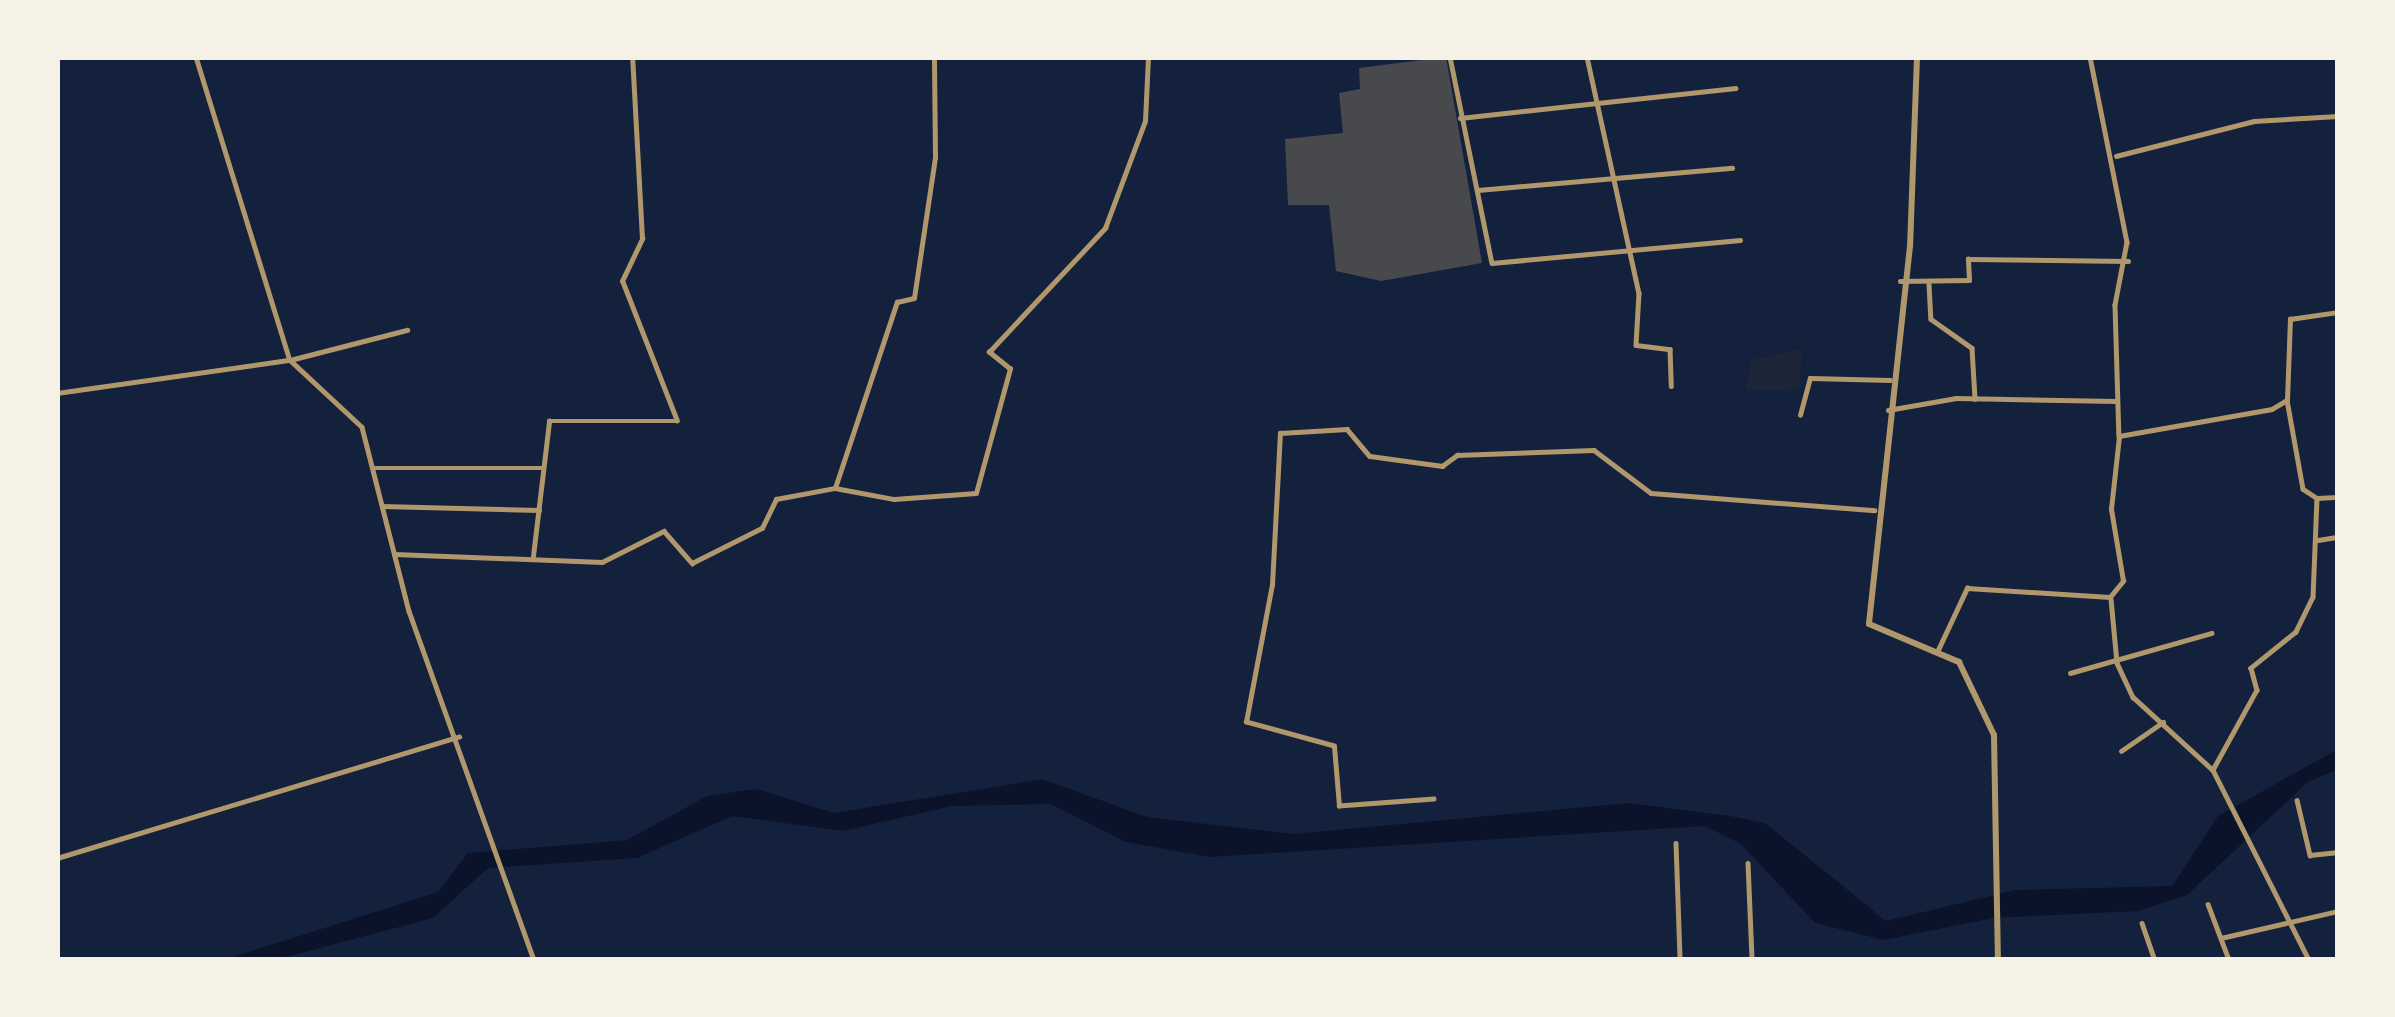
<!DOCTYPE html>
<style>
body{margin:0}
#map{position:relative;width:2395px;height:1017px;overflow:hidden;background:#14213d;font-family:"Alegreya Sans",sans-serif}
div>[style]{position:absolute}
.green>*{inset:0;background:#1d2539}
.water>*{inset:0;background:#0b132b}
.building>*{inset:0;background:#48494c}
.minor>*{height:4.5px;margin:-2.25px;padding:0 2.25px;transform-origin:2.25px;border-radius:2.25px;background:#b1986c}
.tertiary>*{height:6px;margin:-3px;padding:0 3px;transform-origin:3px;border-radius:3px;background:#b1986c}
span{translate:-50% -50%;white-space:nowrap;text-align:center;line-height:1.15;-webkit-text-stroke:10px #f6f1e7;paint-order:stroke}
.frame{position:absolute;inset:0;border:60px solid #f6f1e7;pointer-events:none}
</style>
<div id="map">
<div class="green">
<i style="clip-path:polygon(1802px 349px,1799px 389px,1746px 390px,1751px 360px)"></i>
</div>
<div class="water">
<i style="clip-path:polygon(2338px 749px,2338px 769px,2308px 782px,2187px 895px,2138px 911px,1993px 918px,1883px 940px,1815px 923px,1741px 844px,1705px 826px,1209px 857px,1126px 842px,1051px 804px,952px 806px,843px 831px,732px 816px,637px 858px,488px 868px,433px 918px,275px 960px,223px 960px,438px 892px,468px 853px,627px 840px,707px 796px,756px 789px,834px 813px,1042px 779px,1147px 817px,1293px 834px,1629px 803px,1730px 816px,1765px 823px,1886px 921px,2015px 890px,2172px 886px,2218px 816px)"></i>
</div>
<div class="building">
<i style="clip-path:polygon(1446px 57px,1482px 263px,1381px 281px,1336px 271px,1329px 205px,1288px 205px,1285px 139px,1343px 133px,1339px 93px,1360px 89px,1359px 68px)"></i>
</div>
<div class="minor">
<i style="left:196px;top:57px;width:317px;rotate:72.8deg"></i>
<i style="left:290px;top:360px;width:98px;rotate:42.9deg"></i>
<i style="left:362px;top:427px;width:190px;rotate:75.7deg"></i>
<i style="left:409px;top:611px;width:371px;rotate:70.3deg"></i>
<i style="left:1450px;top:57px;width:210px;rotate:78.5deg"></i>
<i style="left:1492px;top:263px;width:249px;rotate:-5.3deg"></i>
<i style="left:1587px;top:57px;width:242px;rotate:77.6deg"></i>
<i style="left:1639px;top:293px;width:52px;rotate:93.3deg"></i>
<i style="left:1636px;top:345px;width:34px;rotate:7deg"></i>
<i style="left:1670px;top:349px;width:37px;rotate:88deg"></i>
<i style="left:2090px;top:57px;width:189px;rotate:78.7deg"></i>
<i style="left:2127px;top:242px;width:64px;rotate:100.8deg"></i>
<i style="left:2115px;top:305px;width:131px;rotate:88.3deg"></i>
<i style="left:1460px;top:118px;width:277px;rotate:-6.2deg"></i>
<i style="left:2116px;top:156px;width:142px;rotate:-14.2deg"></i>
<i style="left:2254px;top:121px;width:84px;rotate:-3.4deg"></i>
<i style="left:1478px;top:190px;width:255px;rotate:-5deg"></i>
<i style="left:1900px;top:281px;width:69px;rotate:-0.8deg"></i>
<i style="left:1969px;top:280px;width:21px;rotate:-93deg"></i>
<i style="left:1968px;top:259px;width:160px;rotate:0.7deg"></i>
<i style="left:1929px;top:284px;width:35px;rotate:87deg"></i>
<i style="left:1931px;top:319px;width:50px;rotate:35.3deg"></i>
<i style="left:1972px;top:348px;width:51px;rotate:86.6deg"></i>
<i style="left:57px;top:393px;width:235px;rotate:-8.1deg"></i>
<i style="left:290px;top:360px;width:121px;rotate:-14.4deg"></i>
<i style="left:2287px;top:400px;width:90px;rotate:79.8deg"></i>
<i style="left:2303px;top:489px;width:17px;rotate:33deg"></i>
<i style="left:2317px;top:498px;width:99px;rotate:92.3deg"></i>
<i style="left:2313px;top:597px;width:39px;rotate:116deg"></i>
<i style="left:2296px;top:632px;width:58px;rotate:141.3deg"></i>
<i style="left:2251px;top:668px;width:23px;rotate:75deg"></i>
<i style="left:2257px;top:690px;width:91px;rotate:118.8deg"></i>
<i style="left:2213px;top:770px;width:213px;rotate:63.2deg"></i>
<i style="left:1888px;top:410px;width:69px;rotate:-10deg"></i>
<i style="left:1956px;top:398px;width:160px;rotate:1.1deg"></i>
<i style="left:1800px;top:415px;width:38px;rotate:-75deg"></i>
<i style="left:1810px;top:378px;width:80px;rotate:1.4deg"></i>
<i style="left:372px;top:468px;width:172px"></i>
<i style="left:835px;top:488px;width:196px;rotate:-71.6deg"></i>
<i style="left:897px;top:302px;width:17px;rotate:-13deg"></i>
<i style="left:914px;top:298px;width:142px;rotate:-81.5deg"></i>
<i style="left:935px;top:158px;width:101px;rotate:-90.6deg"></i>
<i style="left:2317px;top:498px;width:21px;rotate:-3deg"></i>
<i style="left:382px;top:506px;width:157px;rotate:1.5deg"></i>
<i style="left:2318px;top:540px;width:20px;rotate:-9deg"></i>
<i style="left:394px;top:554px;width:208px;rotate:2.2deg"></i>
<i style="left:602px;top:562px;width:69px;rotate:-26.6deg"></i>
<i style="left:664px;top:531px;width:43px;rotate:48.8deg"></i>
<i style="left:692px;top:563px;width:78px;rotate:-26.6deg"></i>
<i style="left:762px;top:528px;width:32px;rotate:-64deg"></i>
<i style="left:776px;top:499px;width:60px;rotate:-10.6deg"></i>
<i style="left:835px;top:488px;width:60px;rotate:10.6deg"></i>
<i style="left:894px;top:499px;width:82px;rotate:-4.2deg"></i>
<i style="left:976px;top:493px;width:129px;rotate:-74.7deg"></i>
<i style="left:1010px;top:369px;width:27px;rotate:-141deg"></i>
<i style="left:989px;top:352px;width:170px;rotate:-46.9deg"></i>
<i style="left:1105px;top:228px;width:114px;rotate:-69.5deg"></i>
<i style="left:1145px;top:121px;width:64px;rotate:-87.3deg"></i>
<i style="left:533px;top:556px;width:136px;rotate:-83.2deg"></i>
<i style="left:549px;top:421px;width:128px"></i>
<i style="left:677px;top:421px;width:150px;rotate:-111.4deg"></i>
<i style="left:622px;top:281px;width:47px;rotate:-64.5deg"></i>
<i style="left:642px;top:239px;width:182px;rotate:-93.1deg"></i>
<i style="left:2111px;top:599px;width:64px;rotate:84.6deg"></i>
<i style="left:2117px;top:663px;width:38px;rotate:65deg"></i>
<i style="left:2133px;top:697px;width:108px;rotate:42.4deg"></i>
<i style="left:1937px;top:652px;width:71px;rotate:-64.9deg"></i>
<i style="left:1967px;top:588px;width:143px;rotate:3.6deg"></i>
<i style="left:2110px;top:597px;width:21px;rotate:-51deg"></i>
<i style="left:2123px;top:581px;width:73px;rotate:-99.5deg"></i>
<i style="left:2111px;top:509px;width:73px;rotate:-83.7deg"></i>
<i style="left:2119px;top:436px;width:155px;rotate:-10deg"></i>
<i style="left:2272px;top:409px;width:17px;rotate:-31deg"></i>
<i style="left:2287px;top:400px;width:81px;rotate:-87.9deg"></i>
<i style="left:2290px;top:319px;width:49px;rotate:-8.3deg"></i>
<i style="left:2070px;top:673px;width:147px;rotate:-15.8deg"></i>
<i style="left:2121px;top:751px;width:51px;rotate:-34.6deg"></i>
<i style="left:1434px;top:799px;width:95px;rotate:175.8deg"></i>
<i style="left:1339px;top:806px;width:60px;rotate:-94.8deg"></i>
<i style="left:1334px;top:746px;width:91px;rotate:-164.7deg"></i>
<i style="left:1246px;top:722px;width:139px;rotate:-79.3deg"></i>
<i style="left:1272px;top:585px;width:152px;rotate:-87deg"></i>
<i style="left:1280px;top:433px;width:67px;rotate:-3.4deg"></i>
<i style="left:1347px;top:429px;width:35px;rotate:50deg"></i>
<i style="left:1370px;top:456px;width:73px;rotate:7.9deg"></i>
<i style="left:1442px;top:466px;width:19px;rotate:-36deg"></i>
<i style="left:1457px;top:455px;width:137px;rotate:-2.1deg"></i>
<i style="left:1594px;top:450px;width:71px;rotate:37deg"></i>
<i style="left:1651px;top:493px;width:224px;rotate:4.4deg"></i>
<i style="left:2297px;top:800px;width:57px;rotate:76.7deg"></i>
<i style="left:2310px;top:855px;width:28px;rotate:-6deg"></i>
<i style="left:1676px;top:843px;width:117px;rotate:88deg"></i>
<i style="left:57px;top:858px;width:420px;rotate:-16.8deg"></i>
<i style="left:1748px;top:863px;width:97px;rotate:87.6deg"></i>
<i style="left:2208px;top:904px;width:60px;rotate:69.4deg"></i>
<i style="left:2142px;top:923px;width:39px;rotate:71deg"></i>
<i style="left:2221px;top:938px;width:120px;rotate:-13deg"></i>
</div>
<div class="tertiary">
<i style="left:1917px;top:57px;width:189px;rotate:92.1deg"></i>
<i style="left:1910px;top:246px;width:380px;rotate:96.2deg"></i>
<i style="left:1869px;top:624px;width:98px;rotate:22.9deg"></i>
<i style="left:1959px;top:662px;width:81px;rotate:64.4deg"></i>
<i style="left:1994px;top:735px;width:225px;rotate:89deg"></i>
</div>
<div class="frame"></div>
</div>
